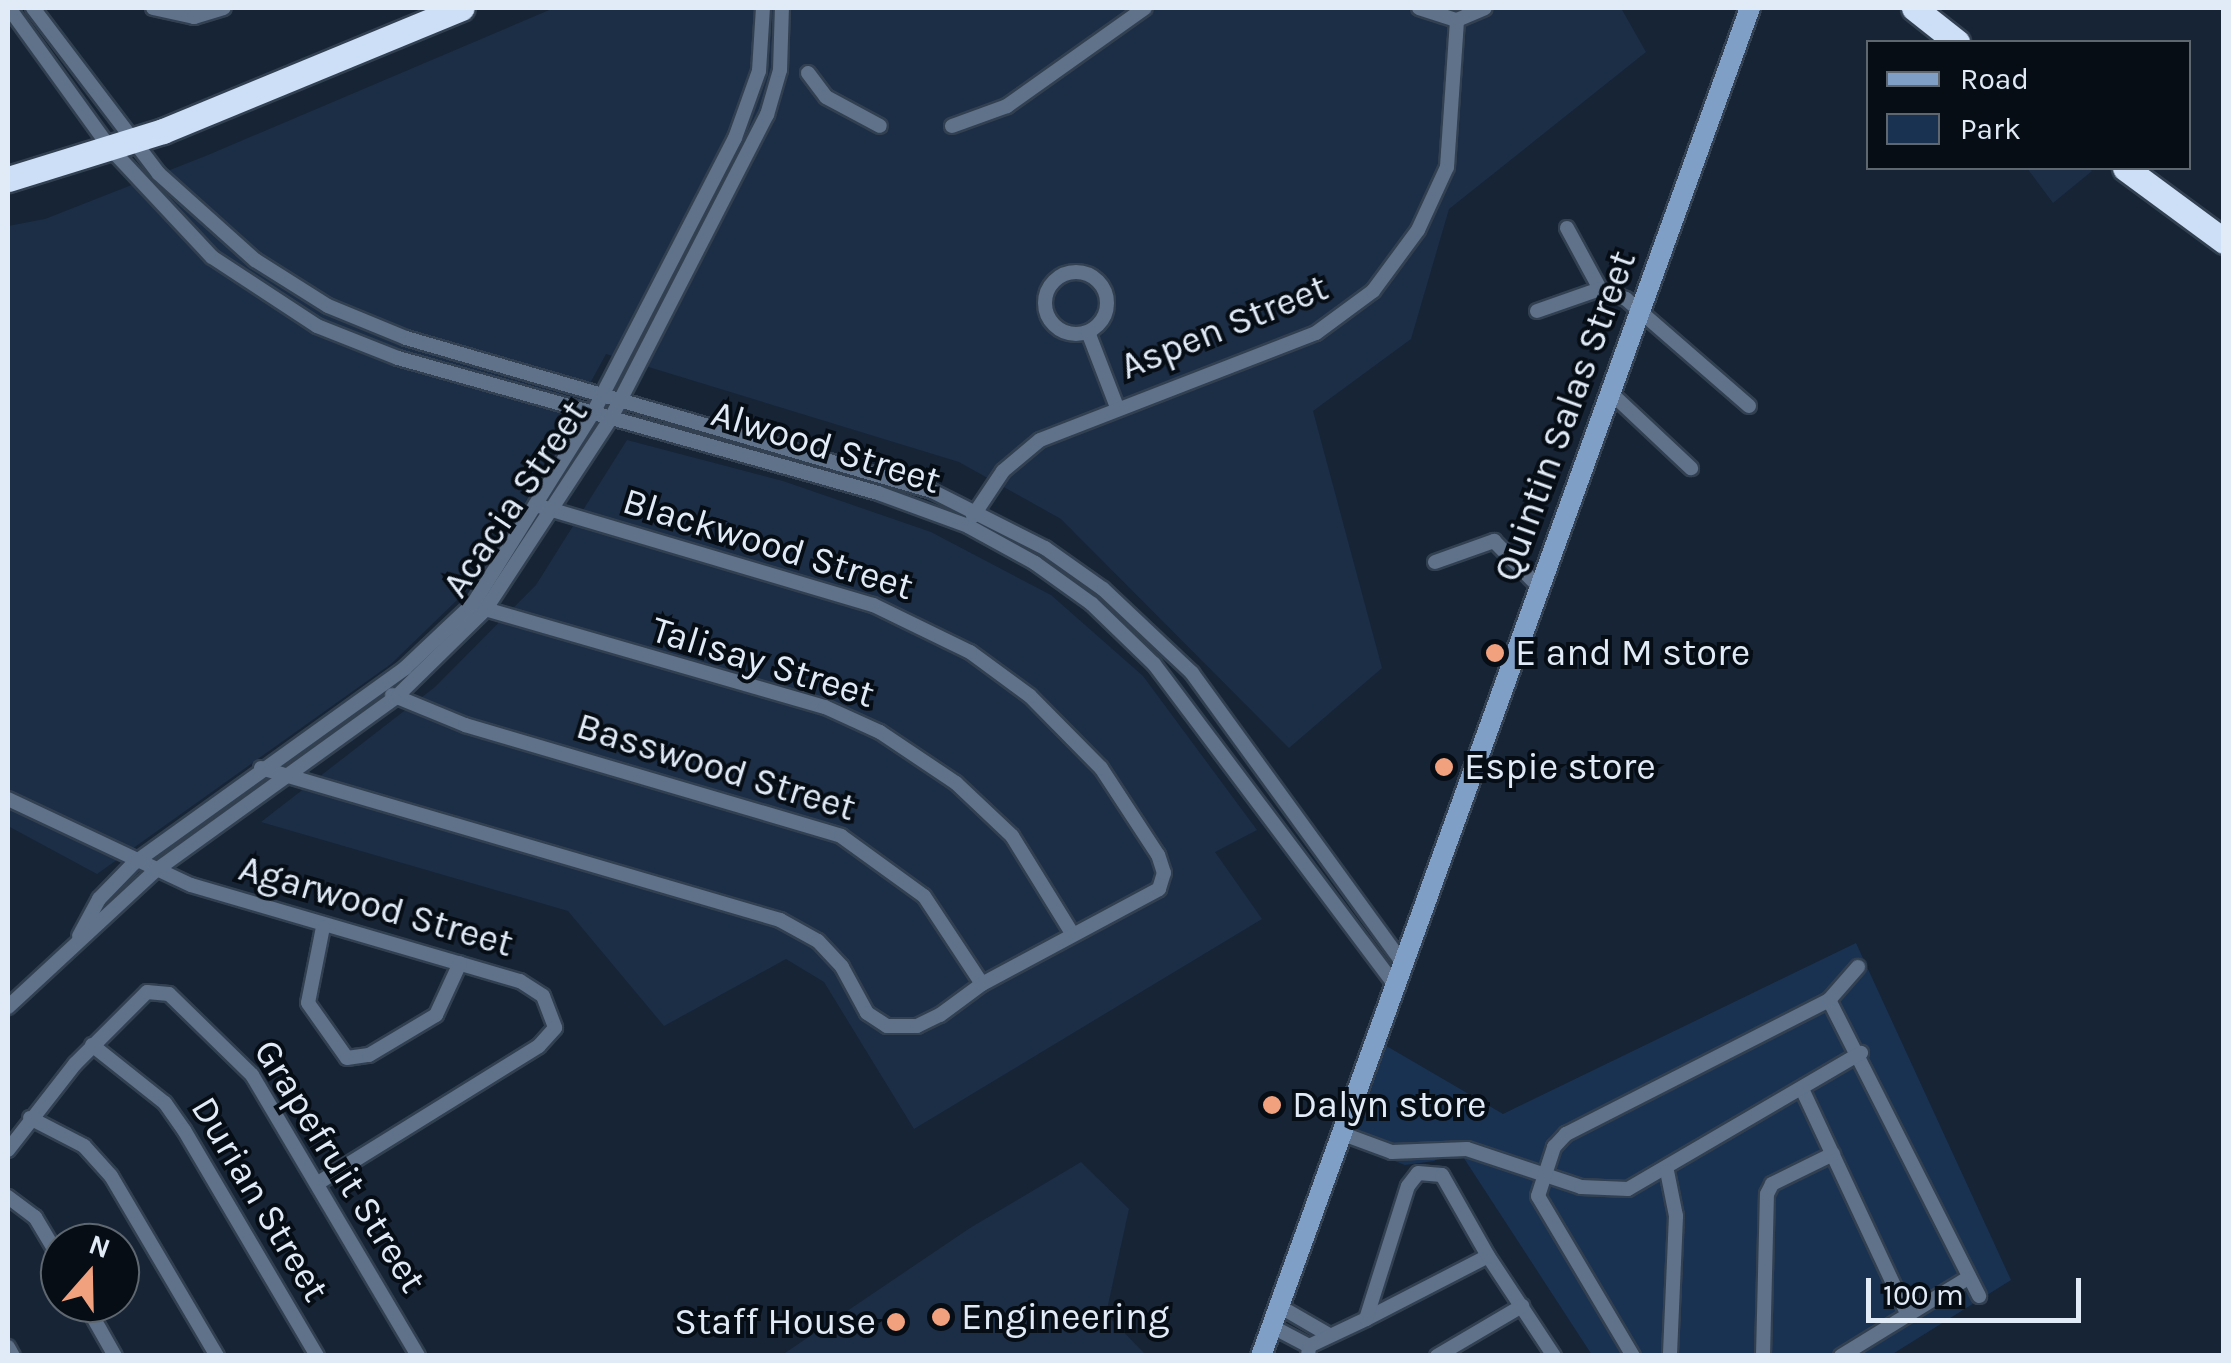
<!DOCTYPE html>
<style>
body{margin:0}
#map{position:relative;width:2231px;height:1363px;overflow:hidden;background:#162436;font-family:Karla,sans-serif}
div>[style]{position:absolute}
.built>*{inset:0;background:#1c2e45}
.green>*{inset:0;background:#193251}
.roads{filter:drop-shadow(2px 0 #324051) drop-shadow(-2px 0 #324051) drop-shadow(0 2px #324051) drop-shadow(0 -2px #324051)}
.street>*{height:14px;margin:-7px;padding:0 7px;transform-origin:7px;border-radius:7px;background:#5f728a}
.street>.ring{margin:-7px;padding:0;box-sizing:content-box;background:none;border:14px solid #5f728a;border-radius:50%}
.secondary>*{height:20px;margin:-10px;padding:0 10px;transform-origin:10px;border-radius:10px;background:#809fc6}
.highway>*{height:25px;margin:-12.5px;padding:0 12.5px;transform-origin:12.5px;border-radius:12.5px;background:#ccdff7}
.dots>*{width:28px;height:28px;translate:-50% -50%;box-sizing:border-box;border:5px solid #070d15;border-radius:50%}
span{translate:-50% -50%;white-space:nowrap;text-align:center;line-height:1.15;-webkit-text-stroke:8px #070d15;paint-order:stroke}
.street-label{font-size:38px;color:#e1ebf7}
.poi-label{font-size:38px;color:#e1ebf7}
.left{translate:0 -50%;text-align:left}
.right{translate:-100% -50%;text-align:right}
.frame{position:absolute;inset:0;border:10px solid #e1ebf7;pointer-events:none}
.legend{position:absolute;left:1866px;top:40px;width:325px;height:130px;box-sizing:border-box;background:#070d15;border:2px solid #5e666f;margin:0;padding:12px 18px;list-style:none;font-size:30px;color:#e1ebf7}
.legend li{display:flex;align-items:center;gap:20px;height:50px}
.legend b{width:50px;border:2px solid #5e666f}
.north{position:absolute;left:40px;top:1223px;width:100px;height:100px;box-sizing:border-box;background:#070d15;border:2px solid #5e666f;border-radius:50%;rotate:20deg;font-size:28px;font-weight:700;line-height:40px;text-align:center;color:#e1ebf7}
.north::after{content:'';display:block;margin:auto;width:35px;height:45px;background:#f1a17d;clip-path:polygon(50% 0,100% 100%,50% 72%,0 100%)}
.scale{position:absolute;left:1866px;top:1278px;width:215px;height:45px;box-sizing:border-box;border:5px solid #e1ebf7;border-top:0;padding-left:12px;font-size:30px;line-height:35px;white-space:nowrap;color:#e1ebf7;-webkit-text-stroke:8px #070d15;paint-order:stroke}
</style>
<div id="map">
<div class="built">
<i style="clip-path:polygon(554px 8px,1621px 8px,1646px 52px,1449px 209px,1411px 339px,1313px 411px,1382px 668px,1289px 748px,1061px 519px,959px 462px,606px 354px,488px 570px,391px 664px,97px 874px,8px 826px,8px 226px,45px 219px,208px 155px)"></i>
<i style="clip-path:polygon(2027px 168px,2088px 168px,2092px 171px,2053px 203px)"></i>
<i style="clip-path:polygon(627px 440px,783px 481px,931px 532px,1051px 595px,1143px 676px,1257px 830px,1215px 852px,1262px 919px,914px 1129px,824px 982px,786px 959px,664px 1026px,568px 911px,261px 822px,435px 687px,536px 585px)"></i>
<i style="clip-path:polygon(1081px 1162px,1129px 1209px,1106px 1314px,1146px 1355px,782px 1355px,970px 1228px)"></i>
</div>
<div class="green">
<i style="clip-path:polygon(1856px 943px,2011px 1280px,1891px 1355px,1592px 1355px,1456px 1146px,1434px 1161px,1405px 1165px,1348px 1143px,1383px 1044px,1503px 1114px)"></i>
</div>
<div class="roads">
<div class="street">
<i style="left:9px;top:8px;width:173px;rotate:54.2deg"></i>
<i style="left:110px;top:148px;width:149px;rotate:46.9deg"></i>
<i style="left:212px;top:257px;width:126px;rotate:33.3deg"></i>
<i style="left:317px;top:326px;width:87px;rotate:21.6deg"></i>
<i style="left:398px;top:358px;width:499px;rotate:15.7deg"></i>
<i style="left:878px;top:493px;width:96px;rotate:20.1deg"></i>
<i style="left:968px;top:526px;width:77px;rotate:28.9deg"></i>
<i style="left:1035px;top:563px;width:70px;rotate:35.7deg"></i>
<i style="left:1092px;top:604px;width:86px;rotate:44.1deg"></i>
<i style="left:1154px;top:664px;width:405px;rotate:53.1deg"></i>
<i style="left:33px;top:8px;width:208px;rotate:52.8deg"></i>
<i style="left:159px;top:174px;width:129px;rotate:41.9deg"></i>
<i style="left:255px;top:260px;width:86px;rotate:32.2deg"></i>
<i style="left:328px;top:306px;width:84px;rotate:22.3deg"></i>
<i style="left:406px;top:338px;width:548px;rotate:16.22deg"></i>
<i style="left:932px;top:491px;width:127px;rotate:26.8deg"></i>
<i style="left:1045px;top:548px;width:71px;rotate:35.3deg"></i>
<i style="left:1103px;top:589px;width:122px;rotate:43.3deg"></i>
<i style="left:1192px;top:673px;width:361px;rotate:54deg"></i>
<i style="left:153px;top:8px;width:42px;rotate:12.4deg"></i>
<i style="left:194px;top:17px;width:31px;rotate:-17deg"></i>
<i style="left:1419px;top:8px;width:40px;rotate:18deg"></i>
<i style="left:1457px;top:20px;width:30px;rotate:-23deg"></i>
<i style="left:808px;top:73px;width:30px;rotate:53deg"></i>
<i style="left:826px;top:97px;width:61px;rotate:28.2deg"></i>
<i style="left:952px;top:126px;width:59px;rotate:-20deg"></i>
<i style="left:1007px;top:106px;width:169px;rotate:-35.4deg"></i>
<i style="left:1567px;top:228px;width:69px;rotate:61.6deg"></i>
<i class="ring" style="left:1045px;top:272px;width:48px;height:48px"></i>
<i style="left:1537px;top:311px;width:67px;rotate:-19.2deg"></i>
<i style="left:1600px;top:289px;width:28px;rotate:21deg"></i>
<i style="left:1626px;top:299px;width:163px;rotate:41deg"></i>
<i style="left:1088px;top:332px;width:80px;rotate:68.9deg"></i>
<i style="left:1611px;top:393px;width:110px;rotate:43.2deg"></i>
<i style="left:973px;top:516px;width:54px;rotate:-56.3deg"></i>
<i style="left:1003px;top:471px;width:48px;rotate:-40deg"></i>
<i style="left:1040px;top:440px;width:296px;rotate:-21.2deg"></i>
<i style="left:1316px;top:333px;width:71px;rotate:-36.4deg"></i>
<i style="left:1373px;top:291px;width:76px;rotate:-53.6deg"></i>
<i style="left:1418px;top:230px;width:69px;rotate:-65.3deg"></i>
<i style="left:1447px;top:167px;width:147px;rotate:-86.1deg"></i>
<i style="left:1435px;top:562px;width:63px;rotate:-19.6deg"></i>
<i style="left:1494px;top:541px;width:66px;rotate:45.6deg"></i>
<i style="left:478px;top:607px;width:361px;rotate:16.1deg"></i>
<i style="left:825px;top:707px;width:60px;rotate:24.4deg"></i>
<i style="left:880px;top:732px;width:92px;rotate:33.9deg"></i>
<i style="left:956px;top:783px;width:77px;rotate:43.4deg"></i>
<i style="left:1012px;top:836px;width:114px;rotate:58.3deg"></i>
<i style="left:392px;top:695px;width:79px;rotate:22.3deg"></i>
<i style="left:465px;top:725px;width:392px;rotate:16.4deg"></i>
<i style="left:841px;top:836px;width:102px;rotate:35.9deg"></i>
<i style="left:924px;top:896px;width:105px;rotate:56.6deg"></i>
<i style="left:261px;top:768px;width:541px;rotate:16.32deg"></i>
<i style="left:780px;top:920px;width:43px;rotate:28.9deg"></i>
<i style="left:818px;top:941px;width:35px;rotate:47deg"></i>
<i style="left:842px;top:967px;width:52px;rotate:61.5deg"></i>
<i style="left:867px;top:1013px;width:24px;rotate:33deg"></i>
<i style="left:887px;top:1026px;width:30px"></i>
<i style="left:917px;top:1026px;width:25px;rotate:-26deg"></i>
<i style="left:940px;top:1015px;width:52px;rotate:-36.4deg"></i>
<i style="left:982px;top:984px;width:201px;rotate:-28.2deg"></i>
<i style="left:1159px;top:889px;width:17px;rotate:-73deg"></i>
<i style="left:1164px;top:873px;width:19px;rotate:-108deg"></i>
<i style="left:1158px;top:855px;width:104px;rotate:-123.2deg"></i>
<i style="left:1101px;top:768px;width:101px;rotate:-134.6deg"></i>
<i style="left:1030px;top:696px;width:74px;rotate:-143.7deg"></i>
<i style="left:970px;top:652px;width:108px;rotate:-154.1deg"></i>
<i style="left:873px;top:605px;width:352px;rotate:-163.5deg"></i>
<i style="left:8px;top:799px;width:202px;rotate:25.2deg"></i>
<i style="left:191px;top:885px;width:343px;rotate:16.3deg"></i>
<i style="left:520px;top:981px;width:27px;rotate:33deg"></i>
<i style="left:543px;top:996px;width:34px;rotate:69deg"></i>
<i style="left:555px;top:1028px;width:24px;rotate:132deg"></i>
<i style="left:539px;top:1046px;width:260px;rotate:148.2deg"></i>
<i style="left:323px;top:927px;width:77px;rotate:101.2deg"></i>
<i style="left:308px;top:1003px;width:67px;rotate:54.7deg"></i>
<i style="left:347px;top:1058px;width:22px;rotate:-8deg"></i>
<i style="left:369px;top:1055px;width:78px;rotate:-30.8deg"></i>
<i style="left:436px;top:1015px;width:57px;rotate:-65.2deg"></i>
<i style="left:79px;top:936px;width:42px;rotate:-61.6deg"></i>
<i style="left:99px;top:899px;width:50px;rotate:-45.8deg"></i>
<i style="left:134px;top:863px;width:334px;rotate:-35.7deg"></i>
<i style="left:405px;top:668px;width:93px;rotate:-43.3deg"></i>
<i style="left:473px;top:604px;width:226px;rotate:-57.9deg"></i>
<i style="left:593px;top:413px;width:309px;rotate:-62.7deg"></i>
<i style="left:735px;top:138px;width:71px;rotate:-70.3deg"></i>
<i style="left:759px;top:71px;width:63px;rotate:-86.4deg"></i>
<i style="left:1829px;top:1000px;width:332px;rotate:63.1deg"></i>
<i style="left:8px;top:1007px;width:200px;rotate:-42.8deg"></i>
<i style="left:155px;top:871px;width:296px;rotate:-35.8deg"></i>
<i style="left:395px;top:698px;width:126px;rotate:-44.4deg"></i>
<i style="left:485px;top:610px;width:230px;rotate:-56.7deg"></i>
<i style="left:611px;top:418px;width:341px;rotate:-62.8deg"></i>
<i style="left:767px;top:115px;width:47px;rotate:-73.9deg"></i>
<i style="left:780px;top:70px;width:62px;rotate:-88.2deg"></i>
<i style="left:92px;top:1045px;width:93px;rotate:38.5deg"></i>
<i style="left:165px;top:1103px;width:33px;rotate:55deg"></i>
<i style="left:184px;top:1130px;width:262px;rotate:59.5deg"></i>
<i style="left:1802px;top:1089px;width:247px;rotate:64.9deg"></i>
<i style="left:30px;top:1118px;width:61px;rotate:27.4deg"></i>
<i style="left:84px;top:1146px;width:40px;rotate:48deg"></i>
<i style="left:111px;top:1176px;width:209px;rotate:59.5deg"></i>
<i style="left:1343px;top:1134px;width:52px;rotate:20.2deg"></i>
<i style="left:1392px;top:1152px;width:75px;rotate:-2.3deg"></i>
<i style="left:1467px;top:1149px;width:120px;rotate:18.4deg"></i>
<i style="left:1581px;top:1187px;width:47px;rotate:2.4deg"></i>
<i style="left:1628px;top:1189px;width:270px;rotate:-30.3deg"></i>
<i style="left:8px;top:1150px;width:109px;rotate:-52.1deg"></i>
<i style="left:75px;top:1064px;width:102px;rotate:-45deg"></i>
<i style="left:147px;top:992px;width:22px;rotate:5deg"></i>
<i style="left:169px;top:994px;width:116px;rotate:44.3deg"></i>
<i style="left:252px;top:1075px;width:326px;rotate:59.4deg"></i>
<i style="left:1667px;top:1171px;width:46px;rotate:78.7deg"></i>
<i style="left:1676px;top:1216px;width:140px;rotate:92.5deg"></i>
<i style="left:8px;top:1197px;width:34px;rotate:37deg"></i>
<i style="left:35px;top:1217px;width:49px;rotate:59.2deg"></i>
<i style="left:85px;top:1303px;width:61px;rotate:60.5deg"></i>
<i style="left:1279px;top:1306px;width:58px;rotate:30.1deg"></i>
<i style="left:1366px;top:1319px;width:137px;rotate:-27.3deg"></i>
<i style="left:1488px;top:1256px;width:120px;rotate:56.6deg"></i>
<i style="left:1271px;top:1326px;width:43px;rotate:27.8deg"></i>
<i style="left:8px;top:1347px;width:10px;rotate:61deg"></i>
<i style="left:1308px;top:1356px;width:10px;rotate:-84deg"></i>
<i style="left:1309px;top:1346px;width:63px;rotate:-25.3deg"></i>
<i style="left:1366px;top:1319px;width:139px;rotate:-72.5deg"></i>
<i style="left:1408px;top:1186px;width:16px;rotate:-52deg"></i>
<i style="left:1418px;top:1173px;width:24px;rotate:5deg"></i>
<i style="left:1442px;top:1175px;width:93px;rotate:60.4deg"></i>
<i style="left:1437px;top:1356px;width:99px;rotate:-30.5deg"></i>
<i style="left:1633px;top:1356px;width:186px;rotate:-120.7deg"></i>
<i style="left:1538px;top:1196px;width:52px;rotate:-71.9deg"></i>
<i style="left:1554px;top:1147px;width:18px;rotate:-47deg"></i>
<i style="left:1566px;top:1134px;width:295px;rotate:-27deg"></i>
<i style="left:1829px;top:1000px;width:44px;rotate:-48.7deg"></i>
<i style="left:1763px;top:1356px;width:162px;rotate:-88.6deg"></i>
<i style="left:1767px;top:1194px;width:11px;rotate:-63deg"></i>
<i style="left:1772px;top:1184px;width:68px;rotate:-26.2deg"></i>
<i style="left:1841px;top:1356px;width:149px;rotate:-31.6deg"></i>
</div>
<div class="secondary">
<i style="left:1261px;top:1356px;width:1434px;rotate:-70.06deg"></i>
</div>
<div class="highway">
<i style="left:1914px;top:8px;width:55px;rotate:38.3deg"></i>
<i style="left:2125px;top:168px;width:123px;rotate:36.4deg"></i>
<i style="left:8px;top:179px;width:162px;rotate:-17.2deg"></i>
<i style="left:163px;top:131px;width:323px;rotate:-22.4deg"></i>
</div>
</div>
<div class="dots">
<i style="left:1495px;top:653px;background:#f1a17d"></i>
<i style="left:1444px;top:767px;background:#f1a17d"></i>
<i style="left:1272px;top:1105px;background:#f1a17d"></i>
<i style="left:941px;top:1317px;background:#f1a17d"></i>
<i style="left:896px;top:1322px;background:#f1a17d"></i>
</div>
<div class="street-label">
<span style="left:1224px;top:327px;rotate:-22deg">Aspen Street</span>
<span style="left:1565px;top:416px;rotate:-70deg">Quintin Salas Street</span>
<span style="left:826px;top:447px;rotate:17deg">Alwood Street</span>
<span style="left:515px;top:499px;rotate:-56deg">Acacia Street</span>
<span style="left:768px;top:544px;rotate:17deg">Blackwood Street</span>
<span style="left:763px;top:662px;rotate:17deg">Talisay Street</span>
<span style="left:716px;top:767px;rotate:17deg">Basswood Street</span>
<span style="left:376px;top:906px;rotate:16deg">Agarwood Street</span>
<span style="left:340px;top:1166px;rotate:58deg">Grapefruit Street</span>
<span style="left:260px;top:1199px;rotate:59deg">Durian Street</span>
</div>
<div class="poi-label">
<span class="left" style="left:1515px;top:653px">E and M store</span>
<span class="left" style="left:1464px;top:767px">Espie store</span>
<span class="left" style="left:1292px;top:1105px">Dalyn store</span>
<span class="left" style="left:961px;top:1317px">Engineering</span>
<span class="right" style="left:876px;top:1322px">Staff House</span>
</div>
<div class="frame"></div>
<ul class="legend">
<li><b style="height:12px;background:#809fc6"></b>Road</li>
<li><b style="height:28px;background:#193251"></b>Park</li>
</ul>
<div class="north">N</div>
<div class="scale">100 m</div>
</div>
